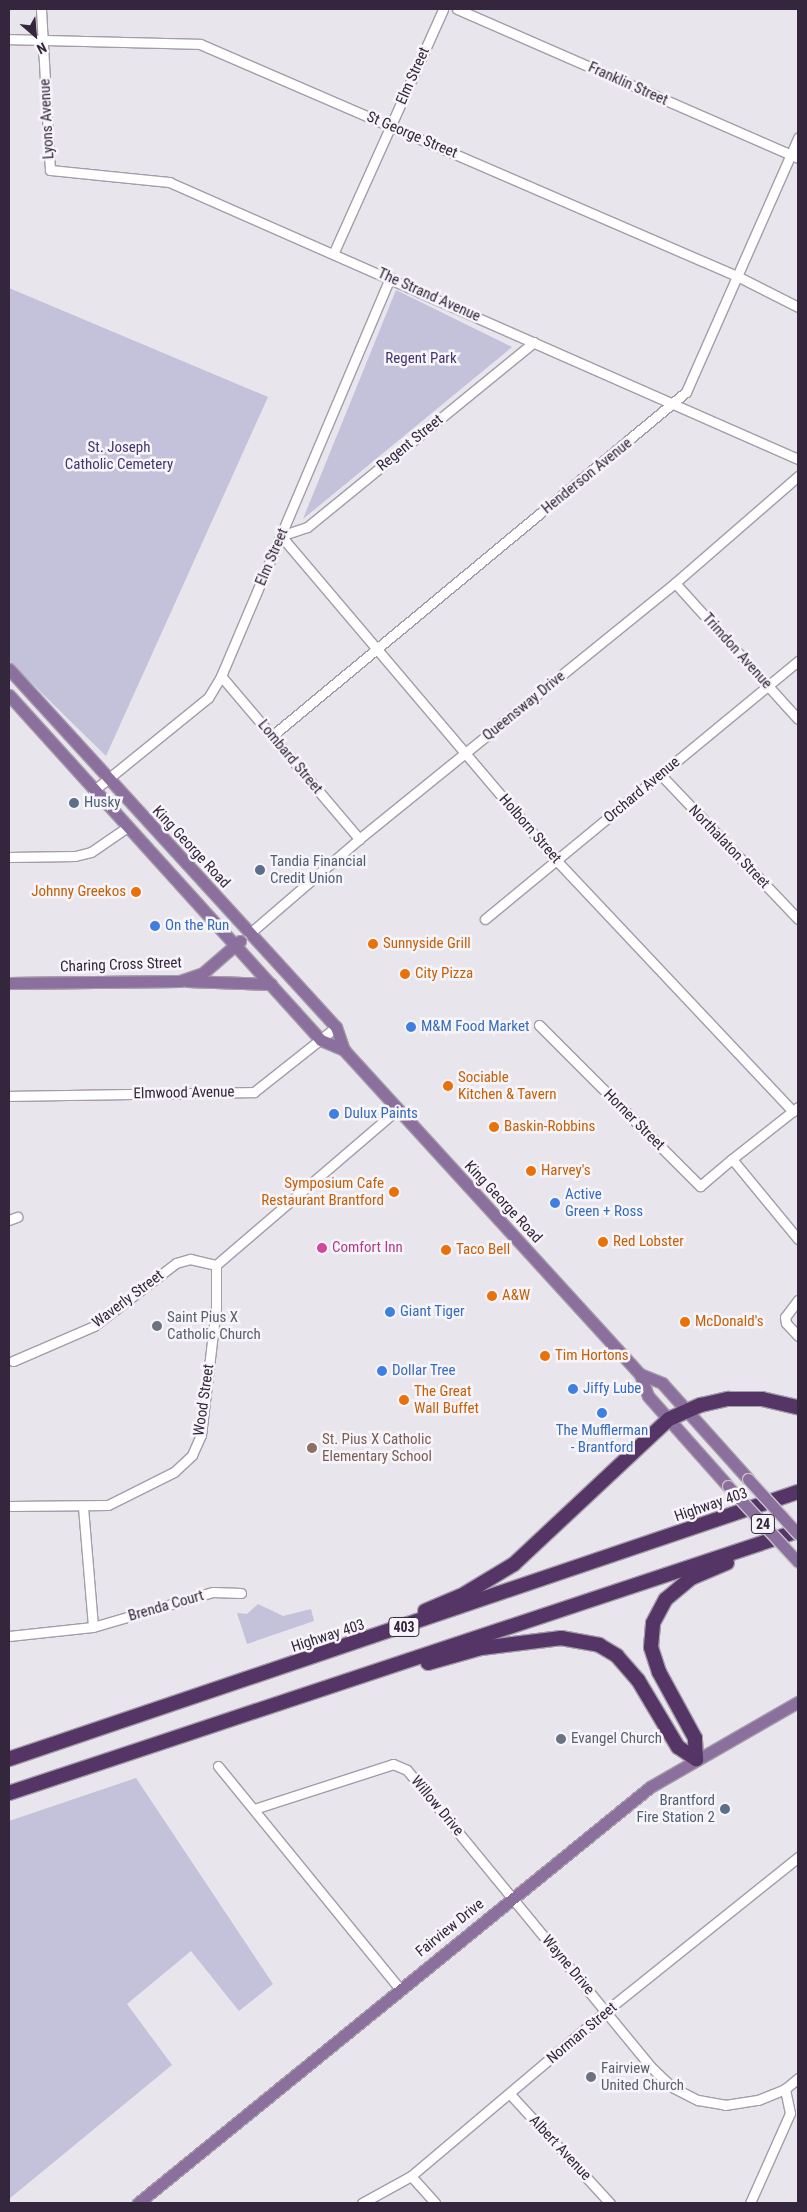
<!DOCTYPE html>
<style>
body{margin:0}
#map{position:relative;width:807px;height:2212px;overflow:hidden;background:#e8e5ed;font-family:"Roboto Condensed",sans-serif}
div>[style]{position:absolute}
.green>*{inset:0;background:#c4c1db}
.roads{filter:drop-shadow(1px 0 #a49caa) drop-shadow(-1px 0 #a49caa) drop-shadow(0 1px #a49caa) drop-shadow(0 -1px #a49caa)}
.minor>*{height:9px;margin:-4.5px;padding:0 4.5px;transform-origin:4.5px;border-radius:4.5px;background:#fff}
.major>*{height:11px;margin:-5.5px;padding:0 5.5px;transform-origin:5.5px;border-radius:5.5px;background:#8b6f9d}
.highway>*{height:14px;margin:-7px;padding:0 7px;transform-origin:7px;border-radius:7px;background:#553565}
.bridges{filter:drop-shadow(1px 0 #c6c2c9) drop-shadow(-1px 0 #c6c2c9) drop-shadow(0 1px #c6c2c9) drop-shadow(0 -1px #c6c2c9)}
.major-bridge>*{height:11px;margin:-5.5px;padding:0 5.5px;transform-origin:5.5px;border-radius:5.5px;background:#8b6f9d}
.dots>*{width:14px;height:14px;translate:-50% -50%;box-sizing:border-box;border:2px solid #f7f5f9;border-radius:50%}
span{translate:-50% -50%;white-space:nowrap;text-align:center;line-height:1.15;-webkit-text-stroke:5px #f7f5f9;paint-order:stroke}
.shield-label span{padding:1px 4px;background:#f7f5f9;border:1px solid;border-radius:4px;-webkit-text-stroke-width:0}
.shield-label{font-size:14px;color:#34263d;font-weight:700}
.street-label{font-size:15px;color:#34263d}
.park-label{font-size:15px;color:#44356f}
.service-label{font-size:15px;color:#4e5e75}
.left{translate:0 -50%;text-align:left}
.right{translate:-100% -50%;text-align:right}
.food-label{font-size:15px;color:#c56008}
.shop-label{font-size:15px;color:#366cbe}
.hotel-label{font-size:15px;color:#b23c85}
.worship-label{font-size:15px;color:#5b616d}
.education-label{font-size:15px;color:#785e54}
.frame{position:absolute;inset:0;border:10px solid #34263d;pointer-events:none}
.north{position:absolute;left:10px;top:10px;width:50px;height:50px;-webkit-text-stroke:4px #f7f5f9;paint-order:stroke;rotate:153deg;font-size:14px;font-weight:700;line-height:20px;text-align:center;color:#34263d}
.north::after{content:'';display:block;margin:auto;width:18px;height:22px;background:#34263d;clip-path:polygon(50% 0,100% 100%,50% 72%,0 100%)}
</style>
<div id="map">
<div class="green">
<i style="clip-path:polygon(9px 288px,268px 397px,106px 756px,9px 661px)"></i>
<i style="clip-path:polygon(396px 290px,512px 347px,303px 519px)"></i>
<i style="clip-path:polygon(258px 1604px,283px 1616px,311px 1609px,314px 1621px,247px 1644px,237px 1613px,247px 1614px)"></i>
<i style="clip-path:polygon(136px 1778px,273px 1984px,239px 2011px,191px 1951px,127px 2004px,172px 2065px,9px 2199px,9px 1821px)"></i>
</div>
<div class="roads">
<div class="minor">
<i style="left:41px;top:9px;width:161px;rotate:86.8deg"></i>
<i style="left:50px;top:170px;width:120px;rotate:5.8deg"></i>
<i style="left:169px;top:182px;width:687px;rotate:23.77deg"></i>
<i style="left:457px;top:9px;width:372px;rotate:23.6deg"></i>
<i style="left:9px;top:39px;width:191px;rotate:1.5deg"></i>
<i style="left:200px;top:44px;width:585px;rotate:23.37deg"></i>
<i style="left:737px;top:276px;width:68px;rotate:26.9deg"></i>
<i style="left:334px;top:252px;width:266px;rotate:-65.8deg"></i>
<i style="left:534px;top:342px;width:293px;rotate:140.8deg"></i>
<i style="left:307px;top:527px;width:28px;rotate:161deg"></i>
<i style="left:281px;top:536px;width:426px;rotate:49.7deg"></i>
<i style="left:557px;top:861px;width:344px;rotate:46.7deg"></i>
<i style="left:675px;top:583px;width:183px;rotate:47.9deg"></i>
<i style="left:221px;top:676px;width:214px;rotate:49.7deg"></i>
<i style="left:273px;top:735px;width:537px;rotate:-39.71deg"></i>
<i style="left:686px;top:392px;width:278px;rotate:-66.2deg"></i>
<i style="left:660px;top:774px;width:200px;rotate:46.4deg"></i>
<i style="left:93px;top:791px;width:148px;rotate:-39deg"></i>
<i style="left:208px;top:698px;width:26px;rotate:-59deg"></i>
<i style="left:221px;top:676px;width:433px;rotate:-67deg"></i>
<i style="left:9px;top:857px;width:66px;rotate:-0.9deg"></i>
<i style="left:75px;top:856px;width:16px;rotate:-14deg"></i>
<i style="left:91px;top:852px;width:42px;rotate:-34.4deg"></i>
<i style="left:485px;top:919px;width:406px;rotate:-39.5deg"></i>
<i style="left:249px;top:934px;width:145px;rotate:-40.8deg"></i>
<i style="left:359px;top:839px;width:407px;rotate:-39deg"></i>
<i style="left:675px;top:583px;width:163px;rotate:-41deg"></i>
<i style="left:539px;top:1025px;width:228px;rotate:45deg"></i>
<i style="left:700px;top:1186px;width:42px;rotate:-40.2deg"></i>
<i style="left:9px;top:1096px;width:245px;rotate:-0.9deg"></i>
<i style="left:254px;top:1092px;width:105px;rotate:-38.4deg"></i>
<i style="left:798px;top:1107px;width:84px;rotate:141.8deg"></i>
<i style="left:732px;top:1159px;width:104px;rotate:50.5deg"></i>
<i style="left:9px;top:1220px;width:9px;rotate:-21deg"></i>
<i style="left:798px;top:1300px;width:21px;rotate:127deg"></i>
<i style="left:785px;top:1317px;width:6px;rotate:81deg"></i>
<i style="left:786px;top:1323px;width:18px;rotate:47deg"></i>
<i style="left:13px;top:1361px;width:88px;rotate:-23.4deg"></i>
<i style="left:94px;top:1326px;width:103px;rotate:-37.5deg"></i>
<i style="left:176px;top:1263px;width:15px;rotate:-16deg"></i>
<i style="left:190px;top:1259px;width:27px;rotate:13deg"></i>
<i style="left:9px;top:1506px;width:99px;rotate:-0.6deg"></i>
<i style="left:108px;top:1505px;width:74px;rotate:-26.6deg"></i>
<i style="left:174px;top:1472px;width:25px;rotate:-43deg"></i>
<i style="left:192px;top:1455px;width:22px;rotate:-66deg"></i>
<i style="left:201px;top:1435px;width:128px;rotate:-83.3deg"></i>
<i style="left:216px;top:1308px;width:43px;rotate:-90deg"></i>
<i style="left:216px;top:1265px;width:238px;rotate:-40.6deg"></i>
<i style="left:83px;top:1507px;width:120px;rotate:85.2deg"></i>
<i style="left:9px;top:1636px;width:84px;rotate:-6.1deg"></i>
<i style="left:93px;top:1627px;width:125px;rotate:-16.3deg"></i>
<i style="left:213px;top:1592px;width:28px;rotate:2deg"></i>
<i style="left:218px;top:1766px;width:288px;rotate:50.8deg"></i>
<i style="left:254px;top:1809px;width:146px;rotate:-17.9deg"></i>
<i style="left:393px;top:1764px;width:15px;rotate:23deg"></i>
<i style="left:407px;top:1770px;width:383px;rotate:50.6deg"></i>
<i style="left:650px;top:2066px;width:30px;rotate:44deg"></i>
<i style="left:672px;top:2087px;width:29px;rotate:27deg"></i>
<i style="left:698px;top:2100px;width:27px;rotate:10deg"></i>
<i style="left:725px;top:2105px;width:33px;rotate:-9deg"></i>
<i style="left:758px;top:2100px;width:29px;rotate:-22deg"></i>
<i style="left:785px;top:2089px;width:17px;rotate:-40deg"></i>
<i style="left:510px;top:2094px;width:148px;rotate:47.5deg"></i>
<i style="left:411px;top:2176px;width:36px;rotate:48deg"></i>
<i style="left:362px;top:2203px;width:56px;rotate:-28.9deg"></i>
<i style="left:411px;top:2176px;width:255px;rotate:-40.2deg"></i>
<i style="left:606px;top:2011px;width:246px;rotate:-38.7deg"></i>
<i style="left:750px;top:2203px;width:98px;rotate:-66deg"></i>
<i style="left:790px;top:2113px;width:25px;rotate:-102deg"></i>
</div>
<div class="major">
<i style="left:9px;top:669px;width:485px;rotate:47.6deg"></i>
<i style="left:336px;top:1027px;width:24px;rotate:71deg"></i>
<i style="left:344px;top:1050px;width:439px;rotate:47.6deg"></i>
<i style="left:640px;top:1374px;width:23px;rotate:70deg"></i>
<i style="left:648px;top:1396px;width:120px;rotate:48.4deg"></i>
<i style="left:9px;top:695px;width:465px;rotate:47.9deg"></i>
<i style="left:321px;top:1040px;width:25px;rotate:23deg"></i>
<i style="left:187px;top:981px;width:84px;rotate:2deg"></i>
<i style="left:9px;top:983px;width:171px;rotate:-0.7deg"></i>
<i style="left:180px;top:981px;width:24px;rotate:-19deg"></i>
<i style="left:203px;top:973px;width:49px;rotate:-40.9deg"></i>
<i style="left:640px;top:1374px;width:24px;rotate:22deg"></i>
<i style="left:662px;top:1383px;width:129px;rotate:48.1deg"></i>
<i style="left:138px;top:2203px;width:660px;rotate:-39.09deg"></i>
<i style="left:650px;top:1787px;width:171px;rotate:-29.9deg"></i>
</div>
<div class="highway">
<i style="left:425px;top:1611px;width:39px;rotate:-23deg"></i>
<i style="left:461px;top:1596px;width:62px;rotate:-31.1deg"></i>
<i style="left:514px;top:1564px;width:212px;rotate:-43.1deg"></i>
<i style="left:669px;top:1419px;width:35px;rotate:-24deg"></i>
<i style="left:701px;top:1405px;width:28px;rotate:-13deg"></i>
<i style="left:728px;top:1399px;width:34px"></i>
<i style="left:762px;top:1399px;width:37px;rotate:13deg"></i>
<i style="left:428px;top:1663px;width:55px;rotate:-15.8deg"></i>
<i style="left:481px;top:1648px;width:81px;rotate:-7.1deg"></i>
<i style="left:561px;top:1638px;width:39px;rotate:10deg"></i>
<i style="left:599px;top:1645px;width:21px;rotate:31deg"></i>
<i style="left:617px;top:1656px;width:32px;rotate:49deg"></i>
<i style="left:638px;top:1680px;width:78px;rotate:59.2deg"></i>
<i style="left:678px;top:1747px;width:22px;rotate:34deg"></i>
<i style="left:9px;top:1759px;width:833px;rotate:-18.7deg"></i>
<i style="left:696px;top:1759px;width:21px;rotate:-93deg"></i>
<i style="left:695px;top:1738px;width:75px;rotate:-118.6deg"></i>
<i style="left:659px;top:1672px;width:26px;rotate:-108deg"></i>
<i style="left:651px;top:1647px;width:24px;rotate:-85deg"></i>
<i style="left:653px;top:1623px;width:27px;rotate:-62deg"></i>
<i style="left:666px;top:1599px;width:33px;rotate:-40deg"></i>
<i style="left:691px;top:1578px;width:39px;rotate:-23deg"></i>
<i style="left:9px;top:1793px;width:831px;rotate:-18.37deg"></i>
</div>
</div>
<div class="bridges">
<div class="major-bridge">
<i style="left:748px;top:1479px;width:74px;rotate:47.7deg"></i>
<i style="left:728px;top:1486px;width:103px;rotate:47.4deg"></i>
</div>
</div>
<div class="dots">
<i style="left:74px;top:803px;background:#5c6f8a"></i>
<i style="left:260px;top:870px;background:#5c6f8a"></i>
<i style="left:136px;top:892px;background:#e8710a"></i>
<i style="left:155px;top:926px;background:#3f7fe0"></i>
<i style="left:373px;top:944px;background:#e8710a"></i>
<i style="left:405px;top:974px;background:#e8710a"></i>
<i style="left:411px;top:1027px;background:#3f7fe0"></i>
<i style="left:448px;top:1086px;background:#e8710a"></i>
<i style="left:334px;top:1114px;background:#3f7fe0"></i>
<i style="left:494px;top:1127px;background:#e8710a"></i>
<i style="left:531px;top:1171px;background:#e8710a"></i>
<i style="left:394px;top:1192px;background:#e8710a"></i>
<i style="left:555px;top:1203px;background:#3f7fe0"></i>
<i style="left:603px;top:1242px;background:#e8710a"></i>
<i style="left:322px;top:1248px;background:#d1479c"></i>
<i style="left:446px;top:1250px;background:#e8710a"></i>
<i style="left:492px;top:1296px;background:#e8710a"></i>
<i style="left:390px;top:1312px;background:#3f7fe0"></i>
<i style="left:685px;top:1322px;background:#e8710a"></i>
<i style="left:157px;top:1326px;background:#6b7280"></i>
<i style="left:545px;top:1356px;background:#e8710a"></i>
<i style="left:382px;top:1371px;background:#3f7fe0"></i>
<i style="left:573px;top:1389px;background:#3f7fe0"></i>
<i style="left:404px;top:1400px;background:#e8710a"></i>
<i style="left:602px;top:1413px;background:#3f7fe0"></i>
<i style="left:312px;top:1448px;background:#8d6e63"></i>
<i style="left:561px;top:1739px;background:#6b7280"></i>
<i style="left:725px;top:1809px;background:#5c6f8a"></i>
<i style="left:591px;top:2077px;background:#6b7280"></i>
</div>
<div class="shield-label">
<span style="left:763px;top:1524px">24</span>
<span style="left:404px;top:1627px">403</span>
</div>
<div class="street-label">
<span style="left:413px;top:76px;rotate:-66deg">Elm Street</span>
<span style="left:628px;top:84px;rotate:24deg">Franklin Street</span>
<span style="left:47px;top:119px;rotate:-93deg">Lyons Avenue</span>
<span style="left:412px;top:135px;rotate:23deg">St George Street</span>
<span style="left:429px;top:295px;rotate:24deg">The Strand Avenue</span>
<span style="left:410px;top:443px;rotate:-39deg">Regent Street</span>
<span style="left:587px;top:476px;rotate:-39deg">Henderson Avenue</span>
<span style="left:272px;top:557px;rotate:-67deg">Elm Street</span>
<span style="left:737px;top:651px;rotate:48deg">Trimdon Avenue</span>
<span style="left:524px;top:706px;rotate:-39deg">Queensway Drive</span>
<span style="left:290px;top:757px;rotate:50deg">Lombard Street</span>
<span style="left:642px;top:790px;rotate:-40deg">Orchard Avenue</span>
<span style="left:530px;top:829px;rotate:49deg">Holborn Street</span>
<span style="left:191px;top:847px;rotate:47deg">King George Road</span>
<span style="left:729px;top:847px;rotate:46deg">Northalaton Street</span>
<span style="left:121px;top:965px;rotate:-2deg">Charing Cross Street</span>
<span style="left:184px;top:1093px;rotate:-1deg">Elmwood Avenue</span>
<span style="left:634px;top:1120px;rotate:45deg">Horner Street</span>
<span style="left:503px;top:1202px;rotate:47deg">King George Road</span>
<span style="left:128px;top:1299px;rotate:-37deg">Waverly Street</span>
<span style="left:204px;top:1400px;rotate:-82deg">Wood Street</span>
<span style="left:711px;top:1505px;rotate:-19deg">Highway 403</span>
<span style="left:166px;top:1606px;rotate:-16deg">Brenda Court</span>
<span style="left:328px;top:1636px;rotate:-18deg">Highway 403</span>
<span style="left:437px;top:1806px;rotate:50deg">Willow Drive</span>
<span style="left:450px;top:1928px;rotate:-39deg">Fairview Drive</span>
<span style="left:568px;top:1965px;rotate:50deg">Wayne Drive</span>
<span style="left:582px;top:2033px;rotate:-40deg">Norman Street</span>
<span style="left:560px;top:2148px;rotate:47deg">Albert Avenue</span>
</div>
<div class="park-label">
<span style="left:421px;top:359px">Regent Park</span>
<span style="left:119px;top:456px">St. Joseph<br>Catholic Cemetery</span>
</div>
<div class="service-label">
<span class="left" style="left:84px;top:803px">Husky</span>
<span class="left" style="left:270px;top:870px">Tandia Financial<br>Credit Union</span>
<span class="right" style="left:715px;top:1809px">Brantford<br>Fire Station 2</span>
</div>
<div class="food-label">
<span class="right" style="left:126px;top:892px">Johnny Greekos</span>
<span class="left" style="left:383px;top:944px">Sunnyside Grill</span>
<span class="left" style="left:415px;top:974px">City Pizza</span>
<span class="left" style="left:458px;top:1086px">Sociable<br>Kitchen &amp; Tavern</span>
<span class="left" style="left:504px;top:1127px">Baskin-Robbins</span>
<span class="left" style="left:541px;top:1171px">Harvey's</span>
<span class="right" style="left:384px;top:1192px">Symposium Cafe<br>Restaurant Brantford</span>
<span class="left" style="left:613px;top:1242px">Red Lobster</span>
<span class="left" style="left:456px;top:1250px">Taco Bell</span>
<span class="left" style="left:502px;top:1296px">A&amp;W</span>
<span class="left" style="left:695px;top:1322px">McDonald's</span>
<span class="left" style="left:555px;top:1356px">Tim Hortons</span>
<span class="left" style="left:414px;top:1400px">The Great<br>Wall Buffet</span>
</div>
<div class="shop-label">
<span class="left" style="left:165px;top:926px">On the Run</span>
<span class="left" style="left:421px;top:1027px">M&amp;M Food Market</span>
<span class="left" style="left:344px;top:1114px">Dulux Paints</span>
<span class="left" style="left:565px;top:1203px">Active<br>Green + Ross</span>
<span class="left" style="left:400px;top:1312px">Giant Tiger</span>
<span class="left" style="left:392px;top:1371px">Dollar Tree</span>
<span class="left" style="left:583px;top:1389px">Jiffy Lube</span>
<span style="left:602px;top:1439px">The Mufflerman<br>- Brantford</span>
</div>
<div class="hotel-label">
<span class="left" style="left:332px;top:1248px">Comfort Inn</span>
</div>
<div class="worship-label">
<span class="left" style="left:167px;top:1326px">Saint Pius X<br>Catholic Church</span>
<span class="left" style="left:571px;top:1739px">Evangel Church</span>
<span class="left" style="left:601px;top:2077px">Fairview<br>United Church</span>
</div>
<div class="education-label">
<span class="left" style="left:322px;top:1448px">St. Pius X Catholic<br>Elementary School</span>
</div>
<div class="frame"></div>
<div class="north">N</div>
</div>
